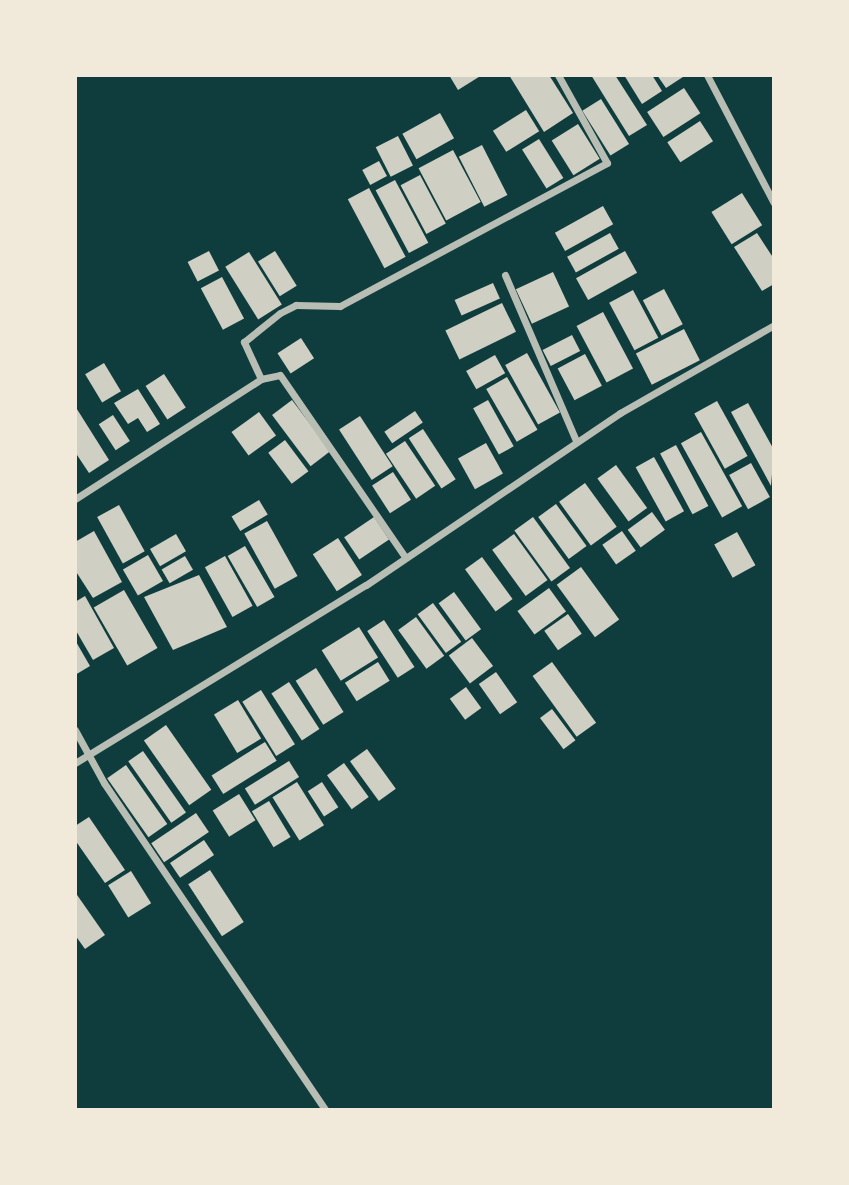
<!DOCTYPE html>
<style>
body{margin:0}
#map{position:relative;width:849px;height:1185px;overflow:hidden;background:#0f3d3e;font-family:Karla,sans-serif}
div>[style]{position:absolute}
.building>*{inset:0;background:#cfcfc3;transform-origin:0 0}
.minor>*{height:7px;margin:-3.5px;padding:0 3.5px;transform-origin:3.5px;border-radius:3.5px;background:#b8beb3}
span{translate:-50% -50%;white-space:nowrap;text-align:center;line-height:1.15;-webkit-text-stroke:7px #f1e9da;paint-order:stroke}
.frame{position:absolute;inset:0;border:77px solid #f1e9da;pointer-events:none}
</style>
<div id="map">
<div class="building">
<i style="clip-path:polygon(449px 75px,482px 75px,458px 90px)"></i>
<i style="clip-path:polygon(509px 75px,549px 75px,573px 113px,544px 132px)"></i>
<i style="clip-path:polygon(591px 75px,615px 75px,647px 125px,629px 136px)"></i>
<i style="clip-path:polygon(624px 75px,652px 75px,662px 91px,642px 104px)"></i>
<i style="clip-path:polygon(657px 75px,686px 75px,666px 88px)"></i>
<i style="left:684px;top:88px;width:30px;height:44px;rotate:57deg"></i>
<i style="left:601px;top:99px;width:53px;height:22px;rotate:58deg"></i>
<i style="left:526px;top:110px;width:25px;height:39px;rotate:58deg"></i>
<i style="left:440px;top:113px;width:29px;height:43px;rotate:61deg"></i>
<i style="left:700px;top:121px;width:24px;height:39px;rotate:57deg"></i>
<i style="left:578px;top:124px;width:41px;height:31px;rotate:58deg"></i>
<i style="left:398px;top:136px;width:33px;height:25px;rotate:63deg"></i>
<i style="left:539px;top:139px;width:46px;height:20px;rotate:58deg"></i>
<i style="left:482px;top:145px;width:56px;height:26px;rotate:63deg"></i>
<i style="left:453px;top:150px;width:59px;height:39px;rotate:62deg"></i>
<i style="left:379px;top:161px;width:17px;height:19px;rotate:62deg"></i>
<i style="left:420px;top:175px;width:55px;height:22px;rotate:62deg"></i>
<i style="left:395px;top:180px;width:71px;height:22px;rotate:62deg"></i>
<i style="left:369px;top:188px;width:78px;height:24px;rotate:62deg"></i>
<i style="left:742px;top:193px;width:38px;height:36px;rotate:58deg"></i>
<i style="left:603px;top:206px;width:21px;height:55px;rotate:61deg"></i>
<i style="left:610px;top:233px;width:18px;height:49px;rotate:61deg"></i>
<i style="clip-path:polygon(757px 233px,774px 259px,774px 284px,762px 291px,734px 247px)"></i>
<i style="left:209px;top:251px;width:22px;height:24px;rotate:63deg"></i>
<i style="left:275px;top:251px;width:41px;height:20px;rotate:58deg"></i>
<i style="left:625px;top:251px;width:25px;height:56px;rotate:61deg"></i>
<i style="left:249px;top:252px;width:62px;height:28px;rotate:58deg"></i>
<i style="left:553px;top:272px;width:38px;height:41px;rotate:65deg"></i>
<i style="left:222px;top:277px;width:47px;height:24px;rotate:62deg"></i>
<i style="left:493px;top:283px;width:17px;height:42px;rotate:66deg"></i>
<i style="left:664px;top:289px;width:40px;height:24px;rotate:62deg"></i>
<i style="left:633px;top:290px;width:54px;height:27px;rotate:62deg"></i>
<i style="left:502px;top:303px;width:32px;height:63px;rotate:64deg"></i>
<i style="left:603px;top:312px;width:64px;height:30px;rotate:62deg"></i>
<i style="left:684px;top:329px;width:35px;height:54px;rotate:63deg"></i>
<i style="left:572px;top:335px;width:18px;height:33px;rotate:63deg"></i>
<i style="left:301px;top:338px;width:24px;height:28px;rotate:57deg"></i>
<i style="left:527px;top:353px;width:68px;height:25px;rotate:61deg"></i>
<i style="left:585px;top:354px;width:36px;height:31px;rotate:62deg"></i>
<i style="left:495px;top:355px;width:21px;height:33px;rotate:61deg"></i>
<i style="left:104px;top:363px;width:33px;height:22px;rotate:59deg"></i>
<i style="left:164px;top:374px;width:40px;height:22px;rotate:57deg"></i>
<i style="left:507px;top:377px;width:61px;height:24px;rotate:60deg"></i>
<i style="clip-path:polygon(138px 389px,160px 424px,147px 432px,138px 418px,128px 424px,114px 403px)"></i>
<i style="left:292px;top:400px;width:64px;height:25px;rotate:53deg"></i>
<i style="left:488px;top:400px;width:53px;height:17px;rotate:61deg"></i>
<i style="left:717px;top:401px;width:63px;height:26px;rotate:61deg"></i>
<i style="clip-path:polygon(748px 403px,774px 450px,771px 486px,731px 412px)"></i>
<i style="clip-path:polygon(75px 406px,109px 460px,89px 473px,75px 452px)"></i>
<i style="left:415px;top:411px;width:14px;height:37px;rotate:56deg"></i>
<i style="left:259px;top:412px;width:29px;height:34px;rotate:54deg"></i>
<i style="left:113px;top:415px;width:31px;height:17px;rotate:57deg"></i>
<i style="left:360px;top:416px;width:60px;height:25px;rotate:57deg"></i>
<i style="left:423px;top:429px;width:60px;height:17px;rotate:57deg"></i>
<i style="left:701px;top:432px;width:85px;height:23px;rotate:61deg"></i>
<i style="left:285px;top:440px;width:39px;height:21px;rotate:53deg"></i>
<i style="left:405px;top:441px;width:54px;height:23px;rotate:56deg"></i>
<i style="left:486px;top:443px;width:35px;height:32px;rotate:61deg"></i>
<i style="left:676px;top:445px;width:69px;height:18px;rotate:62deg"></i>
<i style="left:654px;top:457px;width:62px;height:21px;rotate:61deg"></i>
<i style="left:751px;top:463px;width:39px;height:25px;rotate:61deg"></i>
<i style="left:616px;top:465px;width:53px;height:23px;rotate:54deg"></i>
<i style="left:393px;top:472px;width:33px;height:25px;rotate:57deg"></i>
<i style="left:585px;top:483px;width:54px;height:32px;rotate:54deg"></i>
<i style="left:259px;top:500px;width:17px;height:32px;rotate:59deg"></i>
<i style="left:556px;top:504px;width:52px;height:22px;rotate:54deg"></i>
<i style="left:119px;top:505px;width:53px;height:25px;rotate:61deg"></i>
<i style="left:652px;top:512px;width:22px;height:30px;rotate:54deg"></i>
<i style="left:374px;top:517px;width:27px;height:36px;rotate:56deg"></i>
<i style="left:533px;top:517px;width:63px;height:23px;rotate:54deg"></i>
<i style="left:267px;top:521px;width:63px;height:26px;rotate:61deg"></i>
<i style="clip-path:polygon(94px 531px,122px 582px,93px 598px,75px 570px,75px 542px)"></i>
<i style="left:622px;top:531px;width:24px;height:24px;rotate:55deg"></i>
<i style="left:737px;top:532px;width:38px;height:26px;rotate:61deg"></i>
<i style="left:176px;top:534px;width:20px;height:30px;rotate:60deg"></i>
<i style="left:514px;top:534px;width:57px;height:27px;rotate:54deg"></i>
<i style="left:338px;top:538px;width:44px;height:30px;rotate:57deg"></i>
<i style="left:245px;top:546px;width:59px;height:20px;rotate:60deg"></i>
<i style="left:148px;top:555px;width:30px;height:29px;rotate:60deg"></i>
<i style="left:185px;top:556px;width:16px;height:27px;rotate:60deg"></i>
<i style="left:225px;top:556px;width:57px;height:23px;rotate:61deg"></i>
<i style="left:482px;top:557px;width:52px;height:21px;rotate:54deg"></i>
<i style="left:581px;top:567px;width:65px;height:30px;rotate:54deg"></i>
<i style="clip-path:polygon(199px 575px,227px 627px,173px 650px,144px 597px)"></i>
<i style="left:549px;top:588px;width:29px;height:39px;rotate:54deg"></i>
<i style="left:124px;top:590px;width:67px;height:35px;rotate:60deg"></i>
<i style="left:454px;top:592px;width:46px;height:19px;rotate:54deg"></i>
<i style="clip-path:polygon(85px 596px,114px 648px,93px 660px,75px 629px,75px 602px)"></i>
<i style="left:433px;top:603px;width:48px;height:19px;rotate:54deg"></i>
<i style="left:568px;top:614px;width:24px;height:29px;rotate:55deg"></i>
<i style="left:416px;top:617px;width:48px;height:22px;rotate:54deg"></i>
<i style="left:384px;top:620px;width:56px;height:20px;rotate:57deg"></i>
<i style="left:359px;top:627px;width:36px;height:44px;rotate:58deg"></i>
<i style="left:472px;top:638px;width:35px;height:29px;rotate:53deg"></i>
<i style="clip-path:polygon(75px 640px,90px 666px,75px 675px)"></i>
<i style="left:378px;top:662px;width:22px;height:39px;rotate:58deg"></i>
<i style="left:552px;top:662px;width:75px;height:24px;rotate:54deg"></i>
<i style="left:316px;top:668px;width:52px;height:24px;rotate:58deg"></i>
<i style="left:496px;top:672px;width:37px;height:21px;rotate:55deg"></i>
<i style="left:289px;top:682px;width:56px;height:21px;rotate:57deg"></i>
<i style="left:466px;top:687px;width:26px;height:20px;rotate:54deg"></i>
<i style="left:261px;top:690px;width:64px;height:22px;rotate:58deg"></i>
<i style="left:238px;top:700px;width:45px;height:28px;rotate:59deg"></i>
<i style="left:552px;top:709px;width:39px;height:15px;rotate:53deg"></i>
<i style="left:166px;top:725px;width:79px;height:27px;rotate:55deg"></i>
<i style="left:265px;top:742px;width:22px;height:63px;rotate:58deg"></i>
<i style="left:367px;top:749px;width:49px;height:21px;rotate:54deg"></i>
<i style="left:143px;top:751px;width:75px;height:18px;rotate:55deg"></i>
<i style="left:289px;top:761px;width:19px;height:52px;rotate:58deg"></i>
<i style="left:344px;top:763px;width:42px;height:21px;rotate:54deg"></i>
<i style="left:126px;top:765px;width:72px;height:23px;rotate:55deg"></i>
<i style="left:297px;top:782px;width:51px;height:29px;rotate:58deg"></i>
<i style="left:322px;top:782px;width:30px;height:17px;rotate:57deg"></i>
<i style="left:239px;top:794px;width:31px;height:31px;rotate:58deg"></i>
<i style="left:269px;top:801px;width:42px;height:20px;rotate:59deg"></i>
<i style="left:196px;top:813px;width:23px;height:54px;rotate:56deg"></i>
<i style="clip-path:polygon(89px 817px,125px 870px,105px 883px,75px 840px,75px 826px)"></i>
<i style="left:204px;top:840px;width:18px;height:41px;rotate:56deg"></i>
<i style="left:210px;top:870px;width:62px;height:26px;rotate:57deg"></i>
<i style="left:131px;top:871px;width:38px;height:27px;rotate:58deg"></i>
<i style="clip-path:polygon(75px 892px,105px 935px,85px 949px,75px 935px)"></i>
</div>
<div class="minor">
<i style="left:707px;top:75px;width:144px;rotate:62.4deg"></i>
<i style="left:505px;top:275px;width:181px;rotate:66.8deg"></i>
<i style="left:261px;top:379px;width:41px;rotate:-114.7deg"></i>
<i style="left:244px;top:342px;width:46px;rotate:-38.9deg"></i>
<i style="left:280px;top:313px;width:18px;rotate:-27deg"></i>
<i style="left:296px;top:305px;width:44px;rotate:1.3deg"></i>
<i style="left:340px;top:306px;width:303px;rotate:-28.2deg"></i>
<i style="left:607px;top:163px;width:101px;rotate:-119.1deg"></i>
<i style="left:75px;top:499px;width:221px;rotate:-32.8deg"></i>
<i style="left:261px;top:379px;width:19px;rotate:-12deg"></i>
<i style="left:280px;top:375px;width:221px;rotate:55.5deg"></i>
<i style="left:75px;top:730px;width:60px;rotate:61.3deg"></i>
<i style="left:104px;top:783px;width:395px;rotate:55.9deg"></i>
<i style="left:75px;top:763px;width:341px;rotate:-31.5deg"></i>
<i style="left:366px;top:585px;width:307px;rotate:-34.1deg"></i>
<i style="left:620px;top:413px;width:177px;rotate:-29.7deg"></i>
</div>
<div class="frame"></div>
</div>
